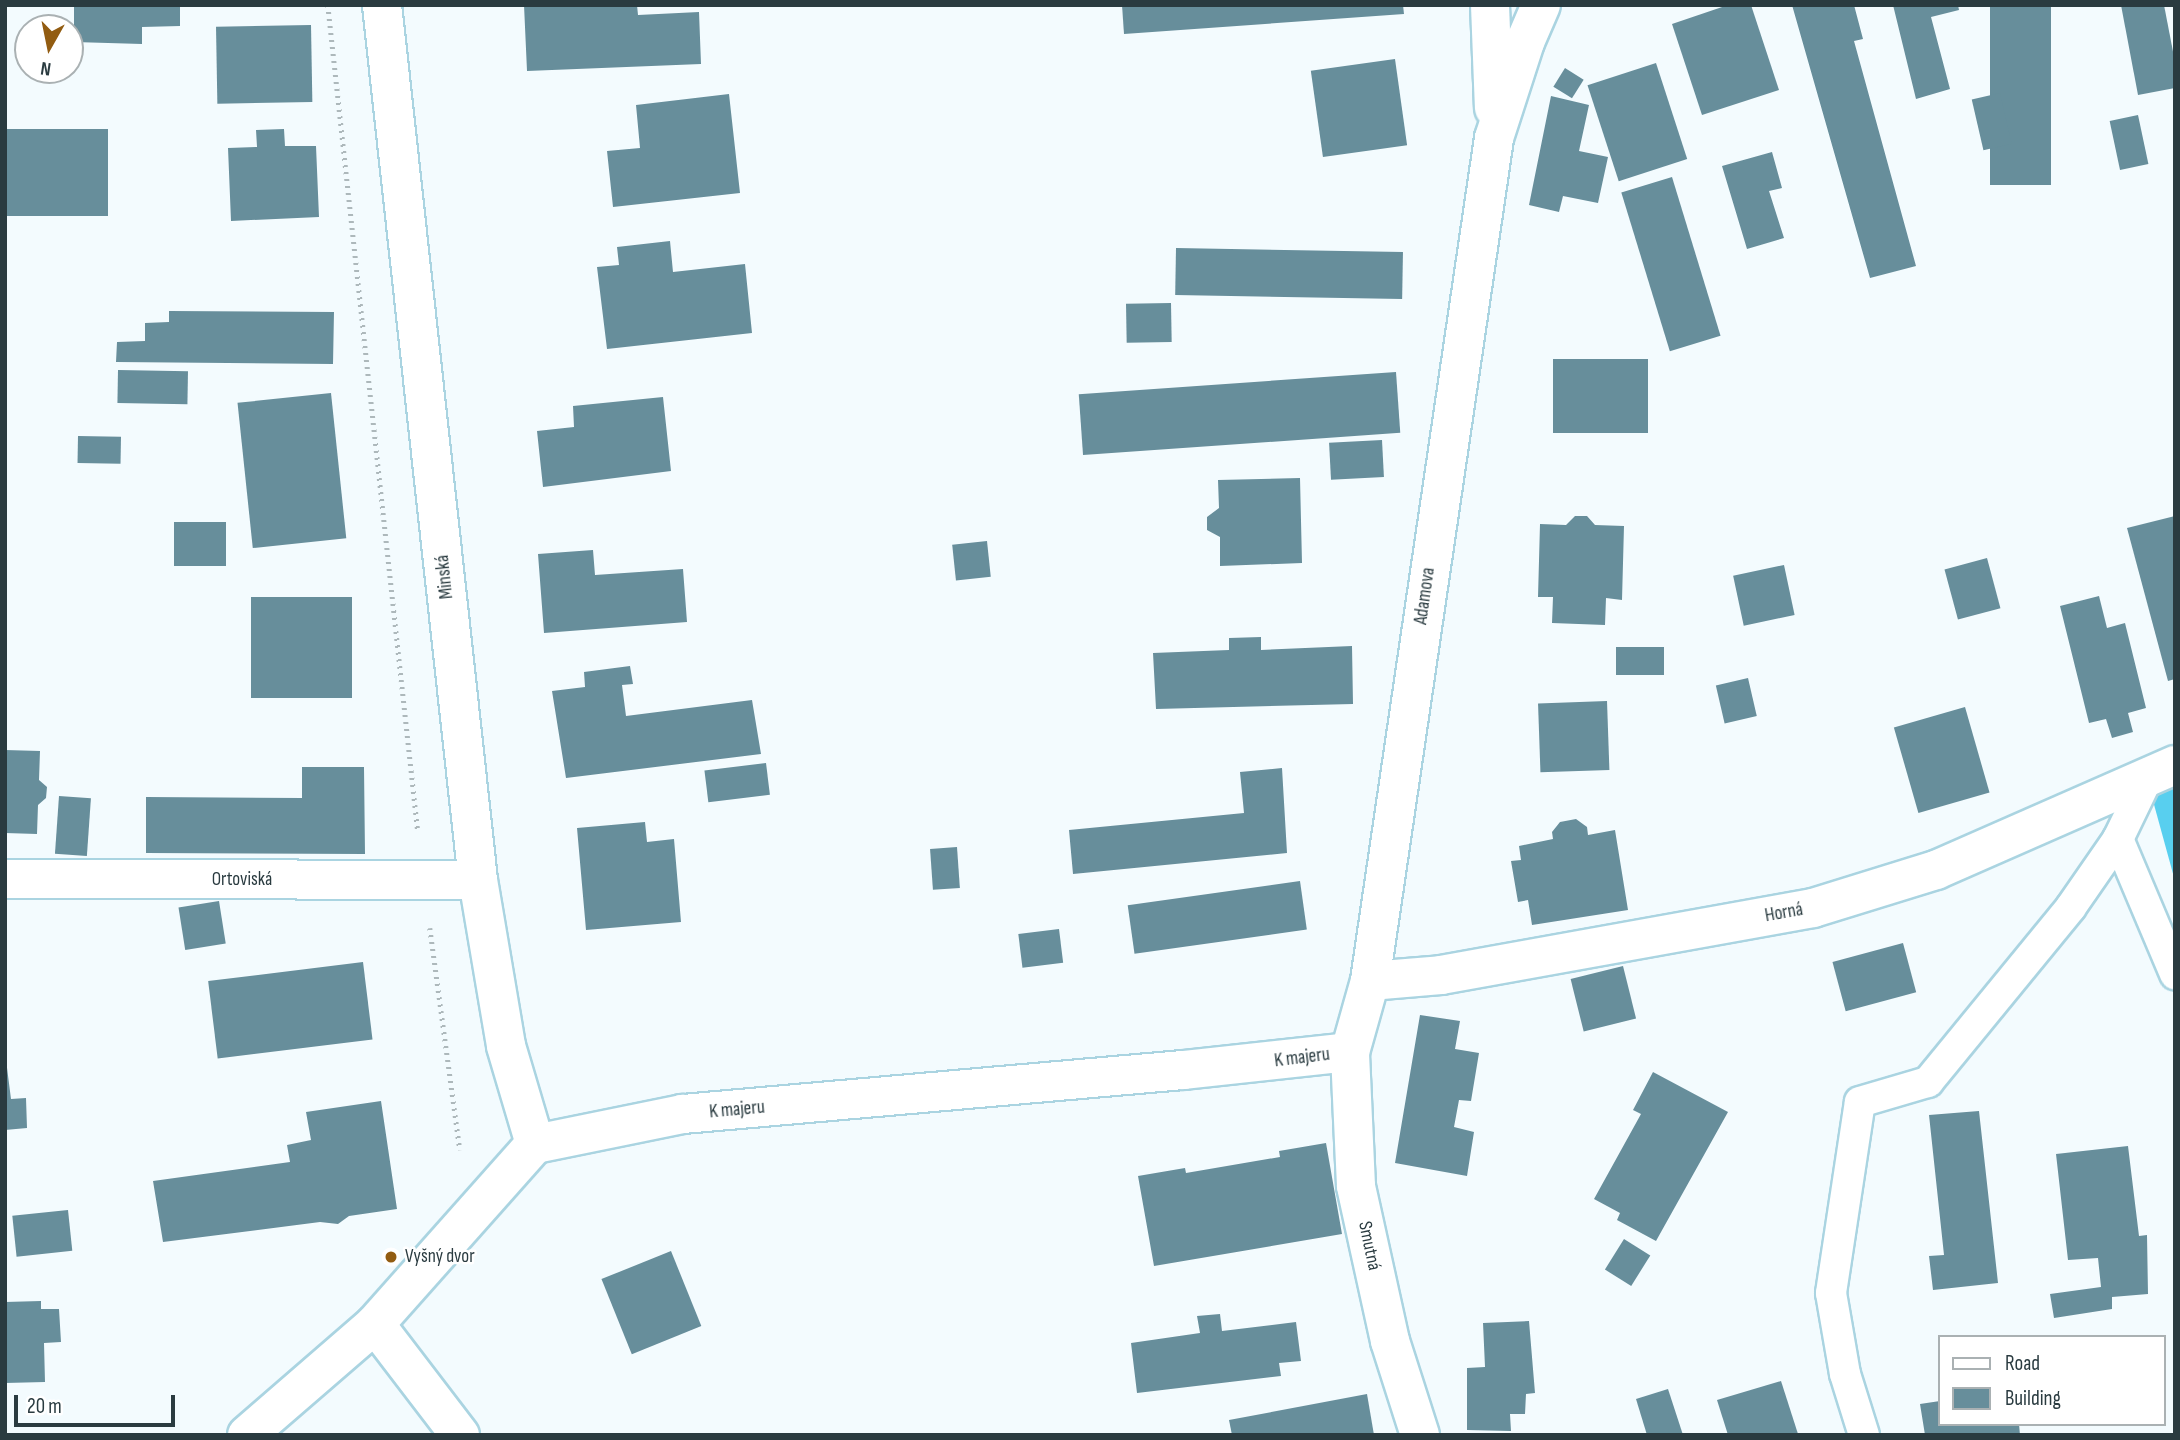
<!DOCTYPE html>
<meta charset="utf-8">
<style>
body{margin:0}
#map{position:relative;width:2180px;height:1440px;overflow:hidden;background:#f3fbfe;font-family:"Sofia Sans Condensed",sans-serif}
div>[style]{position:absolute}
.forest>*{inset:0;background:#58cfef}
.building>*{inset:0;background:#678e9b;transform-origin:0 0}
.path>*{height:4.5px;margin-top:-2.25px;transform-origin:0;background:repeating-linear-gradient(90deg,#adb8bb 0 2px,transparent 0 7px)}
.roads{filter:drop-shadow(2px 0 #aad4e1) drop-shadow(-2px 0 #aad4e1) drop-shadow(0 2px #aad4e1) drop-shadow(0 -2px #aad4e1)}
.service>*{height:30px;margin:-15px;padding:0 15px;transform-origin:15px;border-radius:15px;background:#fff}
.minor>*{height:38px;margin:-19px;padding:0 19px;transform-origin:19px;border-radius:19px;background:#fff}
.dots>*{width:19px;height:19px;translate:-50% -50%;box-sizing:border-box;border:4px solid #fff;border-radius:50%}
span{translate:-50% -50%;white-space:nowrap;text-align:center;line-height:1.15;-webkit-text-stroke:5px #fff;paint-order:stroke}
.street-label{font-size:19px;color:#2a3b40}
.poi-label{font-size:19px;color:#2a3b40}
.left{translate:0 -50%;text-align:left}
.frame{position:absolute;inset:0;border:7px solid #2a3b40;pointer-events:none}
.legend{position:absolute;left:1938px;top:1335px;width:228px;height:91px;box-sizing:border-box;background:#fff;border:2px solid #aab1b3;margin:0;padding:9px 12px;list-style:none;font-size:21px;color:#2a3b40}
.legend li{display:flex;align-items:center;gap:14px;height:35px}
.legend b{width:35px;border:2px solid #aab1b3}
.north{position:absolute;left:14px;top:14px;width:70px;height:70px;box-sizing:border-box;background:#fff;border:2px solid #aab1b3;border-radius:50%;rotate:189deg;font-size:19px;font-weight:700;line-height:28px;text-align:center;color:#2a3b40}
.north::after{content:'';display:block;margin:auto;width:24px;height:32px;background:#925c11;clip-path:polygon(50% 0,100% 100%,50% 72%,0 100%)}
.scale{position:absolute;left:14px;top:1395px;width:161px;height:32px;box-sizing:border-box;border:4px solid #2a3b40;border-top:0;padding-left:9px;font-size:21px;line-height:24px;white-space:nowrap;color:#2a3b40;-webkit-text-stroke:5px #fff;paint-order:stroke}
</style>
<div id="map">
<div class="forest">
<i style="clip-path:polygon(2175px 765px,2175px 881px,2147px 779px)"></i>
</div>
<div class="building">
<i style="clip-path:polygon(74px 5px,180px 5px,180px 26px,142px 27px,142px 44px,74px 42px)"></i>
<i style="clip-path:polygon(524px 5px,637px 5px,638px 15px,699px 12px,701px 64px,527px 71px)"></i>
<i style="clip-path:polygon(1122px 5px,1403px 5px,1404px 14px,1124px 34px)"></i>
<i style="clip-path:polygon(1728px 5px,1751px 5px,1779px 90px,1702px 115px,1672px 24px)"></i>
<i style="clip-path:polygon(1792px 5px,1854px 5px,1863px 39px,1854px 41px,1916px 266px,1870px 278px)"></i>
<i style="clip-path:polygon(1893px 5px,1958px 5px,1959px 10px,1931px 17px,1950px 89px,1916px 99px)"></i>
<i style="left:1990px;top:5px;width:61px;height:180px"></i>
<i style="clip-path:polygon(2121px 5px,2164px 5px,2175px 62px,2175px 88px,2138px 95px)"></i>
<i style="left:311px;top:25px;width:77px;height:95px;rotate:89deg"></i>
<i style="left:1395px;top:59px;width:87px;height:85px;rotate:82deg"></i>
<i style="left:1656px;top:63px;width:101px;height:72px;rotate:72deg"></i>
<i style="left:1565px;top:68px;width:22px;height:22px;rotate:32deg"></i>
<i style="left:2000px;top:93px;width:52px;height:29px;rotate:77deg"></i>
<i style="clip-path:polygon(729px 94px,740px 193px,613px 207px,607px 151px,640px 148px,636px 105px)"></i>
<i style="clip-path:polygon(1551px 96px,1589px 105px,1579px 151px,1608px 157px,1598px 203px,1563px 196px,1559px 212px,1529px 205px)"></i>
<i style="left:2138px;top:115px;width:50px;height:29px;rotate:78deg"></i>
<i style="left:5px;top:129px;width:103px;height:87px"></i>
<i style="clip-path:polygon(284px 129px,285px 146px,316px 146px,319px 217px,231px 221px,228px 148px,257px 147px,256px 130px)"></i>
<i style="clip-path:polygon(1772px 152px,1782px 188px,1769px 191px,1784px 238px,1747px 249px,1722px 166px)"></i>
<i style="left:1672px;top:177px;width:166px;height:53px;rotate:73deg"></i>
<i style="clip-path:polygon(670px 241px,673px 272px,745px 264px,752px 333px,607px 349px,597px 267px,619px 265px,617px 247px)"></i>
<i style="left:1176px;top:248px;width:227px;height:47px;rotate:1deg"></i>
<i style="left:1171px;top:303px;width:39px;height:45px;rotate:89deg"></i>
<i style="clip-path:polygon(169px 311px,334px 312px,333px 364px,116px 362px,117px 342px,145px 341px,145px 323px,169px 322px)"></i>
<i style="left:1648px;top:359px;width:74px;height:95px;rotate:90deg"></i>
<i style="left:118px;top:370px;width:70px;height:33px;rotate:1deg"></i>
<i style="left:1396px;top:372px;width:61px;height:318px;rotate:86deg"></i>
<i style="left:331px;top:393px;width:146px;height:94px;rotate:84deg"></i>
<i style="clip-path:polygon(663px 397px,671px 471px,543px 487px,537px 431px,574px 427px,573px 406px)"></i>
<i style="left:78px;top:436px;width:43px;height:27px;rotate:1deg"></i>
<i style="left:1382px;top:440px;width:37px;height:53px;rotate:87deg"></i>
<i style="clip-path:polygon(1300px 478px,1302px 563px,1220px 566px,1220px 537px,1207px 530px,1207px 517px,1219px 508px,1218px 480px)"></i>
<i style="clip-path:polygon(1575px 516px,1587px 516px,1595px 525px,1624px 526px,1622px 600px,1606px 598px,1605px 625px,1552px 623px,1553px 597px,1538px 597px,1540px 524px,1566px 525px)"></i>
<i style="clip-path:polygon(2175px 516px,2175px 679px,2168px 681px,2127px 528px)"></i>
<i style="left:174px;top:522px;width:52px;height:44px"></i>
<i style="left:987px;top:541px;width:36px;height:35px;rotate:84deg"></i>
<i style="clip-path:polygon(593px 550px,595px 575px,683px 569px,687px 622px,544px 633px,538px 554px)"></i>
<i style="left:1987px;top:558px;width:52px;height:44px;rotate:75deg"></i>
<i style="left:1784px;top:565px;width:51px;height:52px;rotate:78deg"></i>
<i style="clip-path:polygon(2099px 596px,2107px 628px,2125px 623px,2146px 708px,2128px 713px,2133px 732px,2112px 738px,2106px 719px,2089px 723px,2060px 606px)"></i>
<i style="left:251px;top:597px;width:101px;height:101px"></i>
<i style="clip-path:polygon(1261px 637px,1261px 650px,1352px 646px,1353px 704px,1156px 709px,1153px 653px,1229px 650px,1229px 638px)"></i>
<i style="left:1616px;top:647px;width:48px;height:28px"></i>
<i style="clip-path:polygon(630px 666px,633px 684px,622px 685px,626px 716px,752px 700px,761px 754px,566px 778px,552px 691px,585px 687px,584px 672px)"></i>
<i style="left:1748px;top:678px;width:39px;height:33px;rotate:77deg"></i>
<i style="left:1607px;top:701px;width:69px;height:69px;rotate:88deg"></i>
<i style="left:1965px;top:707px;width:89px;height:74px;rotate:74deg"></i>
<i style="clip-path:polygon(5px 750px,40px 751px,39px 780px,47px 787px,46px 798px,38px 805px,37px 834px,5px 833px)"></i>
<i style="left:766px;top:763px;width:32px;height:62px;rotate:83deg"></i>
<i style="clip-path:polygon(302px 767px,364px 767px,365px 854px,146px 853px,146px 797px,302px 798px)"></i>
<i style="clip-path:polygon(1282px 768px,1287px 853px,1073px 874px,1069px 830px,1244px 813px,1240px 772px)"></i>
<i style="left:59px;top:796px;width:32px;height:58px;rotate:4deg"></i>
<i style="clip-path:polygon(1576px 819px,1587px 827px,1588px 835px,1615px 830px,1628px 910px,1532px 925px,1528px 900px,1518px 902px,1511px 861px,1521px 860px,1519px 846px,1553px 839px,1552px 832px,1560px 822px)"></i>
<i style="clip-path:polygon(645px 822px,647px 842px,674px 839px,681px 922px,586px 930px,577px 828px)"></i>
<i style="left:957px;top:847px;width:41px;height:27px;rotate:86deg"></i>
<i style="left:1300px;top:881px;width:49px;height:174px;rotate:82deg"></i>
<i style="left:219px;top:901px;width:43px;height:41px;rotate:81deg"></i>
<i style="left:1059px;top:929px;width:34px;height:41px;rotate:83deg"></i>
<i style="left:1903px;top:943px;width:51px;height:73px;rotate:75deg"></i>
<i style="left:363px;top:962px;width:78px;height:156px;rotate:83deg"></i>
<i style="left:1623px;top:966px;width:54px;height:54px;rotate:76deg"></i>
<i style="clip-path:polygon(1420px 1015px,1460px 1021px,1455px 1049px,1479px 1053px,1471px 1101px,1459px 1100px,1454px 1127px,1474px 1132px,1467px 1176px,1395px 1163px)"></i>
<i style="clip-path:polygon(5px 1052px,11px 1099px,26px 1098px,27px 1128px,5px 1130px)"></i>
<i style="clip-path:polygon(1653px 1072px,1728px 1112px,1656px 1241px,1617px 1220px,1620px 1213px,1594px 1199px,1641px 1114px,1633px 1110px)"></i>
<i style="clip-path:polygon(381px 1101px,397px 1209px,349px 1216px,338px 1224px,320px 1222px,163px 1242px,153px 1181px,290px 1162px,287px 1145px,311px 1140px,306px 1112px)"></i>
<i style="clip-path:polygon(1979px 1111px,1998px 1283px,1933px 1290px,1929px 1256px,1944px 1255px,1929px 1115px)"></i>
<i style="clip-path:polygon(1326px 1143px,1342px 1234px,1154px 1266px,1138px 1176px,1185px 1168px,1186px 1173px,1280px 1157px,1279px 1151px)"></i>
<i style="clip-path:polygon(2128px 1146px,2139px 1236px,2147px 1235px,2148px 1294px,2112px 1297px,2112px 1309px,2054px 1318px,2050px 1294px,2101px 1287px,2098px 1258px,2068px 1260px,2056px 1154px)"></i>
<i style="left:68px;top:1210px;width:41px;height:56px;rotate:84deg"></i>
<i style="left:1624px;top:1239px;width:31px;height:36px;rotate:32deg"></i>
<i style="left:671px;top:1251px;width:81px;height:75px;rotate:68deg"></i>
<i style="clip-path:polygon(41px 1301px,41px 1309px,59px 1309px,61px 1342px,44px 1343px,45px 1382px,5px 1383px,5px 1302px)"></i>
<i style="clip-path:polygon(1220px 1314px,1222px 1331px,1296px 1322px,1301px 1361px,1279px 1363px,1281px 1376px,1137px 1393px,1131px 1343px,1200px 1333px,1197px 1316px)"></i>
<i style="clip-path:polygon(1529px 1321px,1535px 1393px,1526px 1394px,1525px 1414px,1510px 1414px,1511px 1431px,1467px 1430px,1467px 1368px,1485px 1367px,1483px 1323px)"></i>
<i style="clip-path:polygon(1781px 1381px,1798px 1434px,1728px 1435px,1717px 1400px)"></i>
<i style="clip-path:polygon(1668px 1389px,1683px 1435px,1647px 1435px,1636px 1399px)"></i>
<i style="clip-path:polygon(1367px 1394px,1374px 1435px,1232px 1435px,1229px 1420px)"></i>
<i style="clip-path:polygon(1940px 1401px,1940px 1424px,2019px 1424px,2020px 1435px,1925px 1435px,1920px 1404px)"></i>
</div>
<div class="path">
<i style="left:328px;top:5px;width:832px;rotate:83.79deg"></i>
<i style="left:430px;top:928px;width:224px;rotate:82.3deg"></i>
</div>
<div class="roads">
<div class="service">
<i style="left:2118px;top:839px;width:147px;rotate:67.1deg"></i>
<i style="left:1864px;top:1435px;width:64px;rotate:-107.3deg"></i>
<i style="left:1845px;top:1374px;width:82px;rotate:-99.8deg"></i>
<i style="left:1831px;top:1293px;width:193px;rotate:-81.4deg"></i>
<i style="left:1860px;top:1102px;width:71px;rotate:-16.4deg"></i>
<i style="left:1928px;top:1082px;width:226px;rotate:-50.7deg"></i>
<i style="left:2071px;top:907px;width:83px;rotate:-55.3deg"></i>
<i style="left:2118px;top:839px;width:67px;rotate:-64.2deg"></i>
</div>
<div class="minor">
<i style="left:382px;top:5px;width:880px;rotate:83.74deg"></i>
<i style="left:478px;top:880px;width:168px;rotate:80.4deg"></i>
<i style="left:506px;top:1046px;width:102px;rotate:73.5deg"></i>
<i style="left:1490px;top:5px;width:103px;rotate:87.8deg"></i>
<i style="left:5px;top:879px;width:473px;rotate:0.1deg"></i>
<i style="left:1370px;top:981px;width:71px;rotate:-4.8deg"></i>
<i style="left:1441px;top:975px;width:378px;rotate:-10.2deg"></i>
<i style="left:1813px;top:908px;width:129px;rotate:-17.2deg"></i>
<i style="left:1936px;top:870px;width:261px;rotate:-23.7deg"></i>
<i style="left:375px;top:1324px;width:140px;rotate:52.6deg"></i>
<i style="left:247px;top:1435px;width:169px;rotate:-40.9deg"></i>
<i style="left:375px;top:1324px;width:241px;rotate:-48.4deg"></i>
<i style="left:535px;top:1144px;width:151px;rotate:-11.5deg"></i>
<i style="left:683px;top:1114px;width:502px;rotate:-5.03deg"></i>
<i style="left:1183px;top:1070px;width:168px;rotate:-6.2deg"></i>
<i style="left:1420px;top:1435px;width:99px;rotate:-107.7deg"></i>
<i style="left:1390px;top:1341px;width:159px;rotate:-102.4deg"></i>
<i style="left:1356px;top:1186px;width:134px;rotate:-92.6deg"></i>
<i style="left:1350px;top:1052px;width:74px;rotate:-74.3deg"></i>
<i style="left:1370px;top:981px;width:852px;rotate:-81.63deg"></i>
<i style="left:1494px;top:138px;width:101px;rotate:-72.1deg"></i>
<i style="left:1525px;top:42px;width:40px;rotate:-66.6deg"></i>
</div>
</div>
<div class="dots">
<i style="left:391px;top:1257px;background:#925c11"></i>
</div>
<div class="street-label">
<span style="left:445px;top:577px;rotate:-96deg">Minská</span>
<span style="left:1425px;top:596px;rotate:-82deg">Adamova</span>
<span style="left:242px;top:880px">Ortoviská</span>
<span style="left:1784px;top:913px;rotate:-10deg">Horná</span>
<span style="left:1302px;top:1058px;rotate:-7deg">K majeru</span>
<span style="left:737px;top:1110px;rotate:-5deg">K majeru</span>
<span style="left:1369px;top:1246px;rotate:78deg">Smutná</span>
</div>
<div class="poi-label">
<span class="left" style="left:405px;top:1257px">Vyšný dvor</span>
</div>
<div class="frame"></div>
<ul class="legend">
<li><b style="height:9px;background:#fff"></b>Road</li>
<li><b style="height:19px;background:#678e9b"></b>Building</li>
</ul>
<div class="north">N</div>
<div class="scale">20 m</div>
</div>
